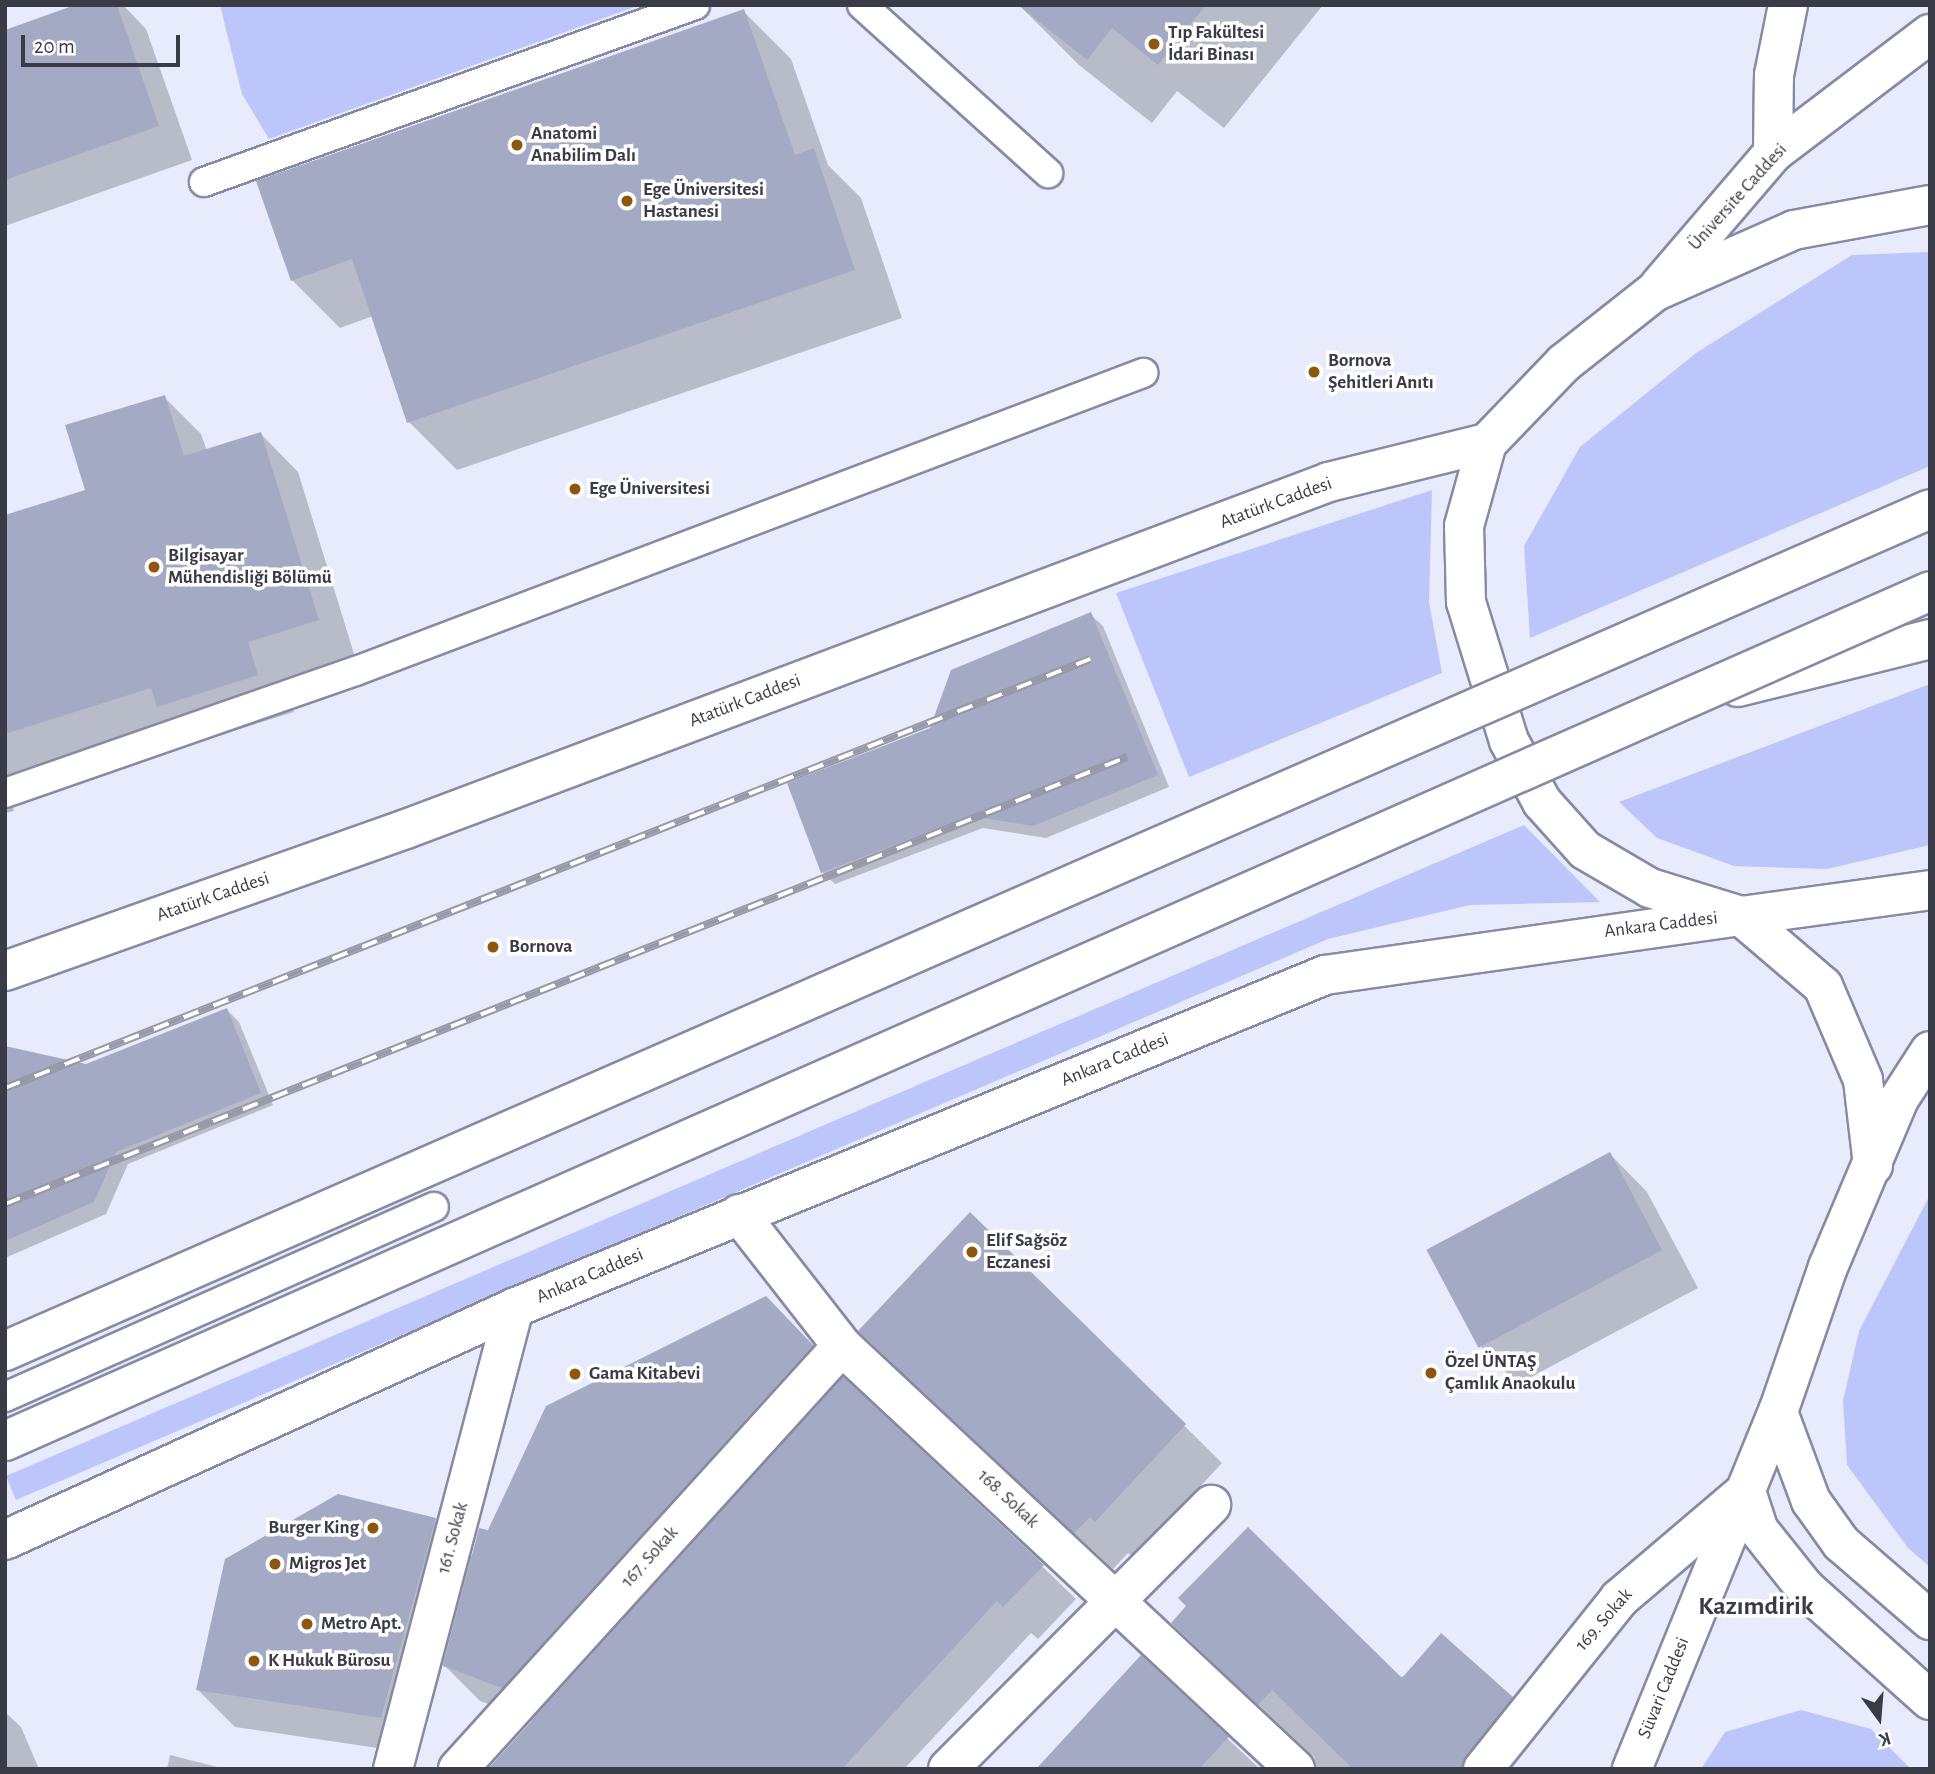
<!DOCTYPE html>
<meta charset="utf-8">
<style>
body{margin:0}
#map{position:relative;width:1935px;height:1774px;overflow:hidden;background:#e7ebfb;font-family:"Alegreya Sans",sans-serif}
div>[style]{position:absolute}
.green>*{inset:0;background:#bcc6fa}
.shadow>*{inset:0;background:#0003}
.building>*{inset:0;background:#a5aac4;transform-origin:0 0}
.roads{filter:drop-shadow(2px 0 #868ba4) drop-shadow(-2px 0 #868ba4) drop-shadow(0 2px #868ba4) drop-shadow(0 -2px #868ba4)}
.lane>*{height:28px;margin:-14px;padding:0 14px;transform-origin:14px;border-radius:14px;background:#fff}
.street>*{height:38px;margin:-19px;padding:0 19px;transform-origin:19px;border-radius:19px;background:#fff}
.secondary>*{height:38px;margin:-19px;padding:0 19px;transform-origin:19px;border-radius:19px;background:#fff}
.primary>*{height:38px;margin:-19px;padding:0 19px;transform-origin:19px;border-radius:19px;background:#fff}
.highway>*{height:38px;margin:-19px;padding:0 19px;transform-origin:19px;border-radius:19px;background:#fff}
.rail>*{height:8px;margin-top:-4px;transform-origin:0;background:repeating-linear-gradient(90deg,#fff 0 16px,#9699a7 0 32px);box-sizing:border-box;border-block:2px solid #9699a7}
.bridges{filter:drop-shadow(2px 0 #868ba4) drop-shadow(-2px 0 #868ba4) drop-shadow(0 2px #868ba4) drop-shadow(0 -2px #868ba4)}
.highway-bridge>*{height:38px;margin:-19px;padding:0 19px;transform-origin:19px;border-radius:19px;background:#fff}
.dots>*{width:19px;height:19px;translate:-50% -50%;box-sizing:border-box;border:4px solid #fff;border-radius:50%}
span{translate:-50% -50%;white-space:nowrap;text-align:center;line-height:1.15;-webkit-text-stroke:7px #fff;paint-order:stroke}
.poi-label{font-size:19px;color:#393b46;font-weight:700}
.left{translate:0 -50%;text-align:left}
.right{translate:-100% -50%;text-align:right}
.street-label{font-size:19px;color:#393b46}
.district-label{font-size:26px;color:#393b46;font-weight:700}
.frame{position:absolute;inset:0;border:7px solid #393b46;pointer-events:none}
.north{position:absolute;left:1844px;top:1683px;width:70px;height:70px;-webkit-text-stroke:5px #fff;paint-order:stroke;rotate:164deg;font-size:19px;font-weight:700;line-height:28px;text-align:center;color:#393b46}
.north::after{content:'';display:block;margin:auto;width:24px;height:32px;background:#393b46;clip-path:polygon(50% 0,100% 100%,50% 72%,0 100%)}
.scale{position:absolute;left:21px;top:35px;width:159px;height:32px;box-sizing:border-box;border:4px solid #393b46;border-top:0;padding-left:9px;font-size:21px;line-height:24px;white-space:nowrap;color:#393b46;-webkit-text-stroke:5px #fff;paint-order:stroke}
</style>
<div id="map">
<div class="green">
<i style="clip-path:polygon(220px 5px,640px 5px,269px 139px,242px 94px)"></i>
<i style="clip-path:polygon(1930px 252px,1930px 466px,1530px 638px,1524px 546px,1580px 447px,1696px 353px,1852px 255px)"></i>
<i style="clip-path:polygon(1432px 490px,1429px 602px,1442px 673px,1189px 777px,1116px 593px)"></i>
<i style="clip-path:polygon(1930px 684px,1930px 845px,1827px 869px,1734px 866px,1657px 838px,1619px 802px)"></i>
<i style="clip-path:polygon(1524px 825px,1600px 902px,1470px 905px,1328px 939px,16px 1500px,6px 1476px)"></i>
<i style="clip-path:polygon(1930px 1195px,1930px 1567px,1908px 1548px,1847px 1465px,1843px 1401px,1859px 1331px)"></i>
<i style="clip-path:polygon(1801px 1710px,1871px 1729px,1911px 1769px,1701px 1769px,1725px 1732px)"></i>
</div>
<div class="shadow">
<i style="clip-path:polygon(80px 5px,123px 5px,146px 29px,192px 160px,5px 226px,5px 32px)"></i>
<i style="clip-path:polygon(1019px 5px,1323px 5px,1224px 128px,1177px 91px,1152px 123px,1079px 65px)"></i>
<i style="clip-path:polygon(743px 11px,791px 59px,828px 165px,861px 198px,902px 318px,457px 470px,409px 422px,373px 316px,340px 328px,292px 280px)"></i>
<i style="clip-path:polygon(164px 397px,201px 434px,207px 451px,261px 434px,298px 472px,355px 657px,284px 679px,294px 712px,195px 743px,180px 728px,5px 782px,5px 516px,87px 491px)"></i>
<i style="clip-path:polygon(1090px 614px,1103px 626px,1169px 787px,1046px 838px,983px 828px,835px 884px,822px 872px,931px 730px)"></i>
<i style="clip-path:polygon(5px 783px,14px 811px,5px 813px)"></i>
<i style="clip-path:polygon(227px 1010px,239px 1022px,273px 1105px,128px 1164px,106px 1214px,5px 1258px,5px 1050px,87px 1066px)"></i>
<i style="clip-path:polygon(1610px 1154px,1647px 1192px,1698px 1288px,1518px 1384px,1481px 1347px)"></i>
<i style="clip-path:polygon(970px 1214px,1222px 1463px,1134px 1558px,1128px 1553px,1113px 1569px,897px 1368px)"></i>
<i style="clip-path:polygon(801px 1334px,1076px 1599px,1038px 1639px,1031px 1633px,904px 1769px,490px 1769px,534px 1721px,480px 1701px,443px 1664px,418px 1754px,235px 1727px,198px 1690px,435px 1520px,473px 1557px,489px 1533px)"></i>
<i style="clip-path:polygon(1204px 1654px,1501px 1688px,1532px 1719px,1480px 1769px,1317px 1769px,1314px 1757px)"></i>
<i style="clip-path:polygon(1141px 1658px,1260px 1769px,1038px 1769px)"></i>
<i style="clip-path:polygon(5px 1712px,21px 1727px,39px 1769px,5px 1769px)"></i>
<i style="clip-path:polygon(170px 1755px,225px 1769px,167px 1769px)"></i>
</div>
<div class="building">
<i style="clip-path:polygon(75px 5px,117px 5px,159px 126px,5px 180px,5px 30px)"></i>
<i style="clip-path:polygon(1018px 5px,1206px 5px,1158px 65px,1112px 28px,1087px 60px)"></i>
<i style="clip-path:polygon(744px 9px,795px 155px,814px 148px,855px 270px,407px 423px,352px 259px,291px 281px,256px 181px)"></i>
<i style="clip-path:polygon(165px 395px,184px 456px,261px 432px,319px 620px,248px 642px,258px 675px,157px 707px,151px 688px,5px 734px,5px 515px,85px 490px,65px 425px)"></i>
<i style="clip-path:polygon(1091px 612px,1158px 775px,1033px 826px,970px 816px,821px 873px,787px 783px,930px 728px,951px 670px)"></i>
<i style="clip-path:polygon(227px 1008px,261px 1093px,116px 1152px,94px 1202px,5px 1241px,5px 1046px,86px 1064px)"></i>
<i style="left:1610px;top:1152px;width:111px;height:208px;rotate:62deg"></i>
<i style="clip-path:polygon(970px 1212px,1186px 1424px,1095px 1522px,1090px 1517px,1074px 1533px,858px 1331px)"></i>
<i style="clip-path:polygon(766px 1296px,813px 1345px,502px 1688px,443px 1666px,479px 1528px,488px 1530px,546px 1406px)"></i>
<i style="clip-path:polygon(843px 1377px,1044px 1565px,1003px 1607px,997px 1601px,842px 1769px,488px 1769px)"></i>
<i style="clip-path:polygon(338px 1494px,436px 1518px,381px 1718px,196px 1690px,225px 1559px)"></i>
<i style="clip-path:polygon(1248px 1527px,1402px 1678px,1441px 1633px,1513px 1697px,1462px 1769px,1353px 1769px,1272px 1690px,1258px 1705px,1171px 1623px,1186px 1606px,1178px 1598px)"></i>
<i style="clip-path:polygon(1141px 1655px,1229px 1737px,1199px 1769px,1036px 1769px)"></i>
</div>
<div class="roads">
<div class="lane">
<i style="left:862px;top:5px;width:251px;rotate:42.1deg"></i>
<i style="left:204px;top:182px;width:522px;rotate:-19.82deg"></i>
<i style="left:5px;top:793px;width:372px;rotate:-19.2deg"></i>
<i style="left:356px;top:671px;width:842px;rotate:-20.74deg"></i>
<i style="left:5px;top:1397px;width:469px;rotate:-23.9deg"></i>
</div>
<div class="street">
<i style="left:1773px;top:153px;width:78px;rotate:-89.3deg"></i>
<i style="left:1774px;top:75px;width:71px;rotate:-78.7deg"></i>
<i style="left:739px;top:1214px;width:167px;rotate:52deg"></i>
<i style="left:842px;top:1346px;width:620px;rotate:43.04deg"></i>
<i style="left:393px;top:1769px;width:477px;rotate:-75.3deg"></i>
<i style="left:458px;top:1769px;width:571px;rotate:-47.77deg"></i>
<i style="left:948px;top:1769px;width:373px;rotate:-45.1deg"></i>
<i style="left:1483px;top:1769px;width:218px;rotate:-51.3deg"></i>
<i style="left:1619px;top:1599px;width:167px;rotate:-40.4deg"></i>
</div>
<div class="secondary">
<i style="left:5px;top:971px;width:425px;rotate:-19.5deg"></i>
<i style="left:406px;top:829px;width:986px;rotate:-20.6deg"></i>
<i style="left:1329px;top:482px;width:163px;rotate:-13.9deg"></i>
<i style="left:1778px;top:1412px;width:95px;rotate:69.7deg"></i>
<i style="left:1811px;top:1501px;width:52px;rotate:54.5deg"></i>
<i style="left:1841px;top:1543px;width:118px;rotate:40.9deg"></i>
<i style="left:1746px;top:1491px;width:40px;rotate:72deg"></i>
<i style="left:1758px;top:1529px;width:75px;rotate:51.5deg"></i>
<i style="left:1805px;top:1588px;width:168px;rotate:41.9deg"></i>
<i style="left:5px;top:1540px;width:559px;rotate:-24.5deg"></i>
<i style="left:514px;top:1308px;width:877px;rotate:-22.32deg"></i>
<i style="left:1325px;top:975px;width:420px;rotate:-8.1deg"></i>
<i style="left:1741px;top:916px;width:108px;rotate:40.5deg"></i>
<i style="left:1823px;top:986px;width:102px;rotate:66.9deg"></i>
<i style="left:1863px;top:1080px;width:86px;rotate:83.3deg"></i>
<i style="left:1632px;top:1769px;width:386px;rotate:-67.8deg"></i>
<i style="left:1778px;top:1412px;width:153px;rotate:-71deg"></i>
<i style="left:1828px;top:1267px;width:182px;rotate:-67.1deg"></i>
<i style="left:1899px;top:1099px;width:57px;rotate:-57.1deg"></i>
</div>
<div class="primary">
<i style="left:1930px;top:205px;width:138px;rotate:169.6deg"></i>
<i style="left:1794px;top:230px;width:153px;rotate:156.1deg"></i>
<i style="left:1654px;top:292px;width:115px;rotate:141.7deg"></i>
<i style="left:1564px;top:363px;width:111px;rotate:133.9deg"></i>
<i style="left:1487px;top:443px;width:86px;rotate:105.5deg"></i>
<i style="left:1464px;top:526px;width:76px;rotate:88.5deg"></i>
<i style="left:1466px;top:602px;width:145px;rotate:72.8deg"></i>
<i style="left:1509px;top:741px;width:69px;rotate:61.6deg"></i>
<i style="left:1542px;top:802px;width:64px;rotate:48.1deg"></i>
<i style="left:1585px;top:850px;width:75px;rotate:30.3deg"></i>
<i style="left:1650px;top:888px;width:95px;rotate:17.1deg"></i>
<i style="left:1741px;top:916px;width:191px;rotate:-7.8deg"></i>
<i style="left:1660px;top:285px;width:174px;rotate:-49.4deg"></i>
<i style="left:1773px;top:153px;width:197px;rotate:-37.2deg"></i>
</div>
<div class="highway">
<i style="left:1738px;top:687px;width:198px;rotate:-14deg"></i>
</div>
</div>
<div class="rail">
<i style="left:5px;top:1088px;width:1167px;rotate:-21.57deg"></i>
<i style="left:5px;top:1204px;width:1208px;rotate:-21.72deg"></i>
</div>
<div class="bridges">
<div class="highway-bridge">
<i style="left:5px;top:1351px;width:2101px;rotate:-23.62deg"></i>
<i style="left:5px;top:1441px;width:2104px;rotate:-23.82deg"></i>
</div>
</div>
<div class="dots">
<i style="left:1154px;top:44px;background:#8e570d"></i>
<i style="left:517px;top:145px;background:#8e570d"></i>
<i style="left:627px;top:201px;background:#8e570d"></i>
<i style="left:1314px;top:372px;background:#8e570d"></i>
<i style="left:575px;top:489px;background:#8e570d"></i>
<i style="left:154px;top:567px;background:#8e570d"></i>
<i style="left:493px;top:947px;background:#8e570d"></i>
<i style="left:972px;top:1252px;background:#8e570d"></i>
<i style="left:1431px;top:1373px;background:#8e570d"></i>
<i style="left:575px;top:1374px;background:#8e570d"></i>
<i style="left:373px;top:1528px;background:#8e570d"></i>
<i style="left:275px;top:1564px;background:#8e570d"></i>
<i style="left:307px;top:1624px;background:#8e570d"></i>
<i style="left:254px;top:1661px;background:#8e570d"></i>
</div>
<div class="poi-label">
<span class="left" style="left:1168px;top:44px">Tıp Fakültesi<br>İdari Binası</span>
<span class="left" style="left:531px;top:145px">Anatomi<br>Anabilim Dalı</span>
<span class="left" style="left:643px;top:201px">Ege Üniversitesi<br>Hastanesi</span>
<span class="left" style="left:1328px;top:372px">Bornova<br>Şehitleri Anıtı</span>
<span class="left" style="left:589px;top:489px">Ege Üniversitesi</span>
<span class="left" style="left:168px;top:567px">Bilgisayar<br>Mühendisliği Bölümü</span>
<span class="left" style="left:509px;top:947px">Bornova</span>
<span class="left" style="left:986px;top:1252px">Elif Sağsöz<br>Eczanesi</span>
<span class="left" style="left:1445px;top:1373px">Özel ÜNTAŞ<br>Çamlık Anaokulu</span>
<span class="left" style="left:589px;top:1374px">Gama Kitabevi</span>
<span class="right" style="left:359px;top:1528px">Burger King</span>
<span class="left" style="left:289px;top:1564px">Migros Jet</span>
<span class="left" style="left:321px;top:1624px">Metro Apt.</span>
<span class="left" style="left:268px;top:1661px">K Hukuk Bürosu</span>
</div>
<div class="street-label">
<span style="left:1738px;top:197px;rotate:-48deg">Üniversite Caddesi</span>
<span style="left:1276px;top:503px;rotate:-20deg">Atatürk Caddesi</span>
<span style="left:745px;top:701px;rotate:-21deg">Atatürk Caddesi</span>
<span style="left:213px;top:897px;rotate:-19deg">Atatürk Caddesi</span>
<span style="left:1661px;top:925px;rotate:-7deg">Ankara Caddesi</span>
<span style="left:1115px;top:1060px;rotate:-22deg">Ankara Caddesi</span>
<span style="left:590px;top:1276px;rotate:-23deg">Ankara Caddesi</span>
<span style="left:1008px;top:1499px;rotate:43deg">168. Sokak</span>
<span style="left:453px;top:1538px;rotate:-75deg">161. Sokak</span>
<span style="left:650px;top:1557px;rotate:-48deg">167. Sokak</span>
<span style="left:1604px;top:1620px;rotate:-49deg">169. Sokak</span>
<span style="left:1664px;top:1688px;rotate:-68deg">Süvari Caddesi</span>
</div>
<div class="district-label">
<span style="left:1756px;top:1607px">Kazımdirik</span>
</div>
<div class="frame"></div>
<div class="north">K</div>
<div class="scale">20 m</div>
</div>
